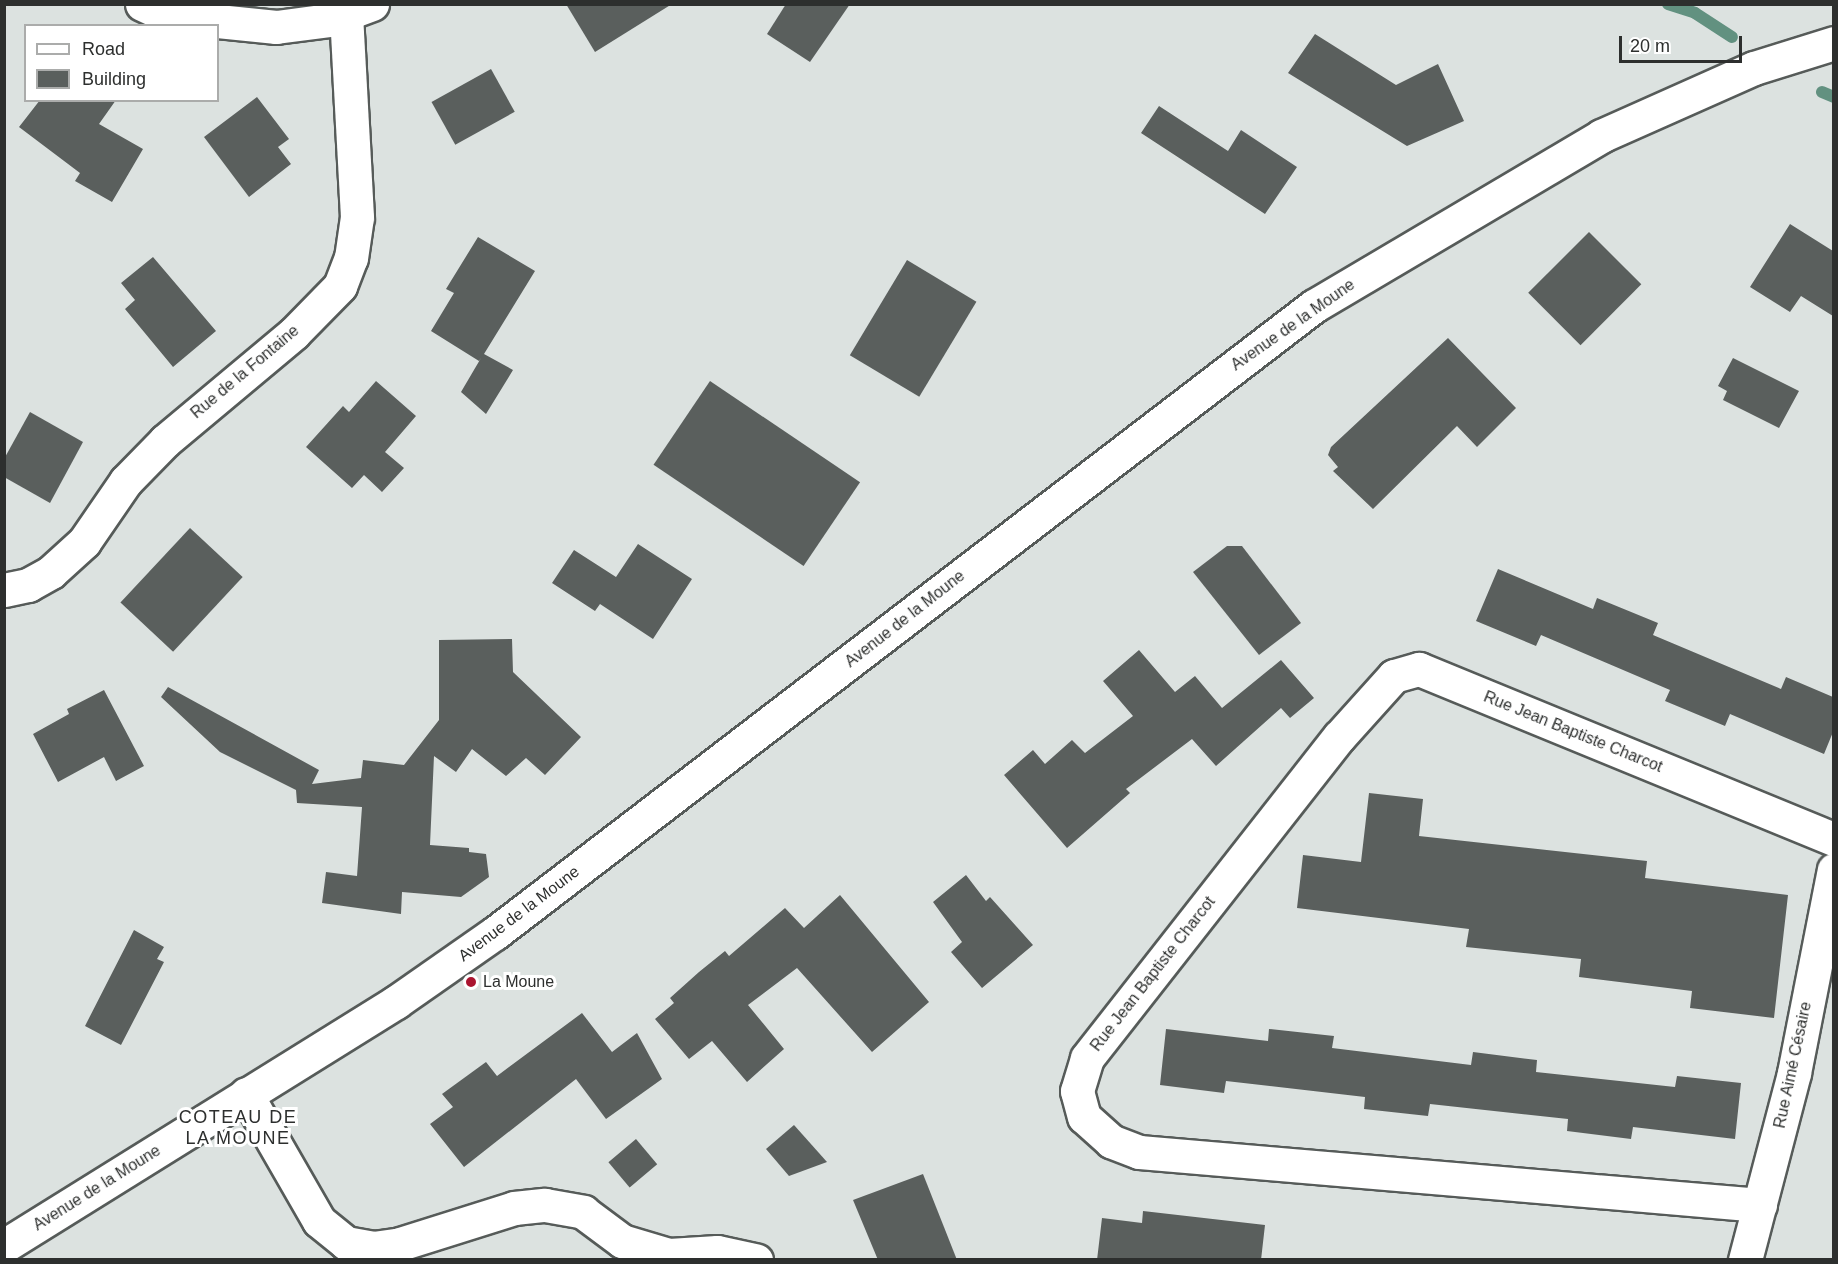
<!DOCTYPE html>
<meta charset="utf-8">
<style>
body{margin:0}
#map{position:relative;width:1838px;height:1264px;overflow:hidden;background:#dce2e0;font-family:Helvetica,sans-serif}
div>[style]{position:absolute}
.stream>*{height:12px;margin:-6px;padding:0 6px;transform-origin:6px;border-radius:6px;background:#629180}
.building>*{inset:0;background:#5a5f5d;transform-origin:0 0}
.roads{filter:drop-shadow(2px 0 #565b59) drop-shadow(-2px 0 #565b59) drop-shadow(0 2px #565b59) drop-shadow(0 -2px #565b59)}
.minor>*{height:33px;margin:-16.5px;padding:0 16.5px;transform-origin:16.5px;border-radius:16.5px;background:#fff}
.dots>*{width:16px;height:16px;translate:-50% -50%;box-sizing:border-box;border:3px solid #fff;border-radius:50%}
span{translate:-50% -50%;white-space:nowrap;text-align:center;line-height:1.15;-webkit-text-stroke:6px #fff;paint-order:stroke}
.street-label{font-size:16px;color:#2d2f2e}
.poi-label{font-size:16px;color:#2d2f2e}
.left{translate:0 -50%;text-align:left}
.neighbourhood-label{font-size:18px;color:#2d2f2e;letter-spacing:1.5px}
.frame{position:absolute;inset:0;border:6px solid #2d2f2e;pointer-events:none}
.legend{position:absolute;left:24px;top:24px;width:195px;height:78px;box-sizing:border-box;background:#fff;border:2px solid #abacab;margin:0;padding:8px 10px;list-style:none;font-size:18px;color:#2d2f2e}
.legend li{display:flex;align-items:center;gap:12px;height:30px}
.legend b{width:30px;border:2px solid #abacab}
.scale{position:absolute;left:1619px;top:36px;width:123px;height:27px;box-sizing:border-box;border:3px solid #2d2f2e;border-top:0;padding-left:8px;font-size:18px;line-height:21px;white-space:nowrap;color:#2d2f2e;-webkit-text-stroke:4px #fff;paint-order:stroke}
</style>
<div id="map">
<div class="stream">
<i style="left:1668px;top:4px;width:28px;rotate:18deg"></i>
<i style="left:1695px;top:13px;width:44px;rotate:33deg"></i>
<i style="left:1822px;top:92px;width:13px;rotate:23deg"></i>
</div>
<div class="building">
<i style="clip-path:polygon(566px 4px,672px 4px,595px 52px)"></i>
<i style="clip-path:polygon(786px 4px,850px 4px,810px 62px,767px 34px)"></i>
<i style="clip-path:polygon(1315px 34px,1396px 85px,1438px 64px,1464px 121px,1407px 146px,1288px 73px)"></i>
<i style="left:491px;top:69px;width:49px;height:68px;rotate:61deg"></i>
<i style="clip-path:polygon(257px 97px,289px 139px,278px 147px,291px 164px,249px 197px,204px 137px)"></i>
<i style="clip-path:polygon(40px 100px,116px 100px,99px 124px,143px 149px,112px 202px,75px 181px,80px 173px,19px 127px)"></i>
<i style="clip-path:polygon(1159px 106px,1228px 151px,1241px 130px,1297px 167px,1265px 214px,1141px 133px)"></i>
<i style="clip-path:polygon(1790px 224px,1833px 251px,1833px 316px,1801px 296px,1790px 312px,1750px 287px)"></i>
<i style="left:1589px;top:232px;width:74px;height:86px;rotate:45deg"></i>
<i style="clip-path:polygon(478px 237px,535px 271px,484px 354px,513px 370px,486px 414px,461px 392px,481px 358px,479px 361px,431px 331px,454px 293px,446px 289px)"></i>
<i style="clip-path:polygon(153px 257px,216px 331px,173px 367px,125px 309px,135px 300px,121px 283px)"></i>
<i style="left:907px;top:260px;width:81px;height:111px;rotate:31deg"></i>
<i style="clip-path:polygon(1448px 338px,1516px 408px,1477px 447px,1457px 426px,1373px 509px,1333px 471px,1338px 467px,1328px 455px,1331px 447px)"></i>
<i style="clip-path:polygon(1733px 358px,1799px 391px,1779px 428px,1723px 400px,1727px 391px,1718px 386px)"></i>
<i style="clip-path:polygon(376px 381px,416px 416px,385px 452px,404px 468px,382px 492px,364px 475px,352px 488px,306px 447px,343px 406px,349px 412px)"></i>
<i style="left:710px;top:381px;width:181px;height:101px;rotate:34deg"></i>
<i style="clip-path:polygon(30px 412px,83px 442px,50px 503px,4px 477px,4px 459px)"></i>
<i style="left:190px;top:528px;width:72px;height:102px;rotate:43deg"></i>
<i style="clip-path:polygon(638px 544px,692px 579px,653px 639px,600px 604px,595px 611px,552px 583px,574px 550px,616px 577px)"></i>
<i style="clip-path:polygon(1227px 546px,1242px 546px,1301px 623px,1259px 655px,1193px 572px)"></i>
<i style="clip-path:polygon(1498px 569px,1593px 609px,1597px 598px,1658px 623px,1653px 635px,1781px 689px,1786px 677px,1833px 697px,1833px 732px,1824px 754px,1730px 714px,1725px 726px,1665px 701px,1670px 690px,1541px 635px,1536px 646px,1476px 621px)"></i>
<i style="clip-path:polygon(512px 639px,513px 672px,581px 737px,545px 775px,526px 758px,506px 776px,472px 749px,456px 772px,434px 756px,430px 845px,469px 848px,469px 852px,486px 854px,489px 877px,461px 897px,402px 892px,401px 914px,322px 903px,326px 872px,357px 876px,362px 807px,297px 803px,296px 790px,220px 752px,161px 697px,168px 687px,319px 770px,312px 784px,361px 778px,363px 760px,404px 765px,439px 720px,439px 640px)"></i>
<i style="clip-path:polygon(1139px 650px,1175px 692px,1195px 676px,1222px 708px,1281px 660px,1314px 698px,1290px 718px,1281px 708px,1216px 766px,1192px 739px,1126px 789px,1130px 793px,1067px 848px,1004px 775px,1033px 750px,1045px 764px,1072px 740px,1085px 753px,1133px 716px,1103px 681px)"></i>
<i style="clip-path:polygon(104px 690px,144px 766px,116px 781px,104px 757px,58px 782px,33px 734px,69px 714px,67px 709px)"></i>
<i style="clip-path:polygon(1369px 793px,1423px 799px,1419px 836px,1647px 861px,1645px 878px,1788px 895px,1774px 1018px,1690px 1008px,1692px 991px,1579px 977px,1581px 959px,1466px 947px,1469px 929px,1297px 908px,1303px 855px,1361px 862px)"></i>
<i style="clip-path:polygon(966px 875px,986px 901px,990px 897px,1033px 945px,982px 988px,951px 952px,962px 942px,933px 902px)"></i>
<i style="clip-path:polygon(840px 895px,929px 1002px,872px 1052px,797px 968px,748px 1005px,784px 1049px,747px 1082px,712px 1041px,689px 1059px,655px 1019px,674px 1003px,670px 998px,699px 972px,725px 951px,729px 956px,785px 908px,804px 928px)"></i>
<i style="clip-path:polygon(134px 930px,164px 947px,157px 959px,164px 962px,121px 1045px,85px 1026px)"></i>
<i style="clip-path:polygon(582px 1013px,612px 1052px,637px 1033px,662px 1079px,606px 1119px,576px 1079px,464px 1167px,430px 1124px,453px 1107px,442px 1094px,486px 1062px,497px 1076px)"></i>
<i style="clip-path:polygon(1166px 1029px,1268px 1041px,1269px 1029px,1334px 1036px,1332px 1048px,1471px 1065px,1473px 1052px,1537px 1060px,1536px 1072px,1675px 1087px,1677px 1076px,1741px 1083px,1735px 1139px,1633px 1127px,1631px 1139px,1567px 1131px,1568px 1119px,1430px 1104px,1428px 1116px,1364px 1109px,1365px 1097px,1226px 1081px,1224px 1093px,1160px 1085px)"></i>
<i style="clip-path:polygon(794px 1125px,827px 1162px,789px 1176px,766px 1149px)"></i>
<i style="left:636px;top:1139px;width:33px;height:36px;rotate:50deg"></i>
<i style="clip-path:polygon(923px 1174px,957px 1260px,878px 1260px,853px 1200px)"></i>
<i style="clip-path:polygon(1143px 1211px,1265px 1225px,1261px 1260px,1097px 1260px,1102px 1218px,1142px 1223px)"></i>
</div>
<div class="roads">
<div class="minor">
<i style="left:142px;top:4px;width:29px;rotate:25deg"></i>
<i style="left:168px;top:16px;width:109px;rotate:5.8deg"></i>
<i style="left:276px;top:27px;width:53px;rotate:-7.5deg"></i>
<i style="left:329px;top:20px;width:46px;rotate:-20.4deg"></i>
<i style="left:4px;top:590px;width:25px;rotate:-12deg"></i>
<i style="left:28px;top:585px;width:26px;rotate:-29deg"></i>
<i style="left:51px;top:572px;width:45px;rotate:-42.3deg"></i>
<i style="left:84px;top:542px;width:74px;rotate:-55.5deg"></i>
<i style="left:126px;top:481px;width:56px;rotate:-45.7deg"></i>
<i style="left:165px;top:441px;width:168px;rotate:-39.9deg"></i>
<i style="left:294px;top:333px;width:66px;rotate:-45.6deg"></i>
<i style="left:340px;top:286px;width:30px;rotate:-69deg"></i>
<i style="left:351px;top:258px;width:41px;rotate:-81.7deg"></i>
<i style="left:357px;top:217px;width:203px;rotate:-93.1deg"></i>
<i style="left:246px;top:1094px;width:146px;rotate:60.1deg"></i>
<i style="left:319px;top:1221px;width:35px;rotate:39deg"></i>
<i style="left:346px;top:1243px;width:27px;rotate:10deg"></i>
<i style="left:373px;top:1248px;width:27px;rotate:-8deg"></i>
<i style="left:400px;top:1244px;width:120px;rotate:-17.5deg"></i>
<i style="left:514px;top:1208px;width:31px;rotate:-6deg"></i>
<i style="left:545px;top:1205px;width:39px;rotate:10deg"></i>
<i style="left:583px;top:1212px;width:49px;rotate:36.6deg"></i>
<i style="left:622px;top:1241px;width:49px;rotate:16.6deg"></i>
<i style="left:669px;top:1255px;width:48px;rotate:-3.6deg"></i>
<i style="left:717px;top:1252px;width:40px;rotate:12deg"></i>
<i style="left:1760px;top:1205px;width:623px;rotate:-175.12deg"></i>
<i style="left:1139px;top:1152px;width:30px;rotate:-159deg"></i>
<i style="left:1111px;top:1141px;width:36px;rotate:-138deg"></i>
<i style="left:1084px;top:1117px;width:27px;rotate:-105deg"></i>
<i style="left:1077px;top:1091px;width:34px;rotate:-73deg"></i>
<i style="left:1087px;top:1058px;width:408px;rotate:-51.9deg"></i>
<i style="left:1339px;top:737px;width:82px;rotate:-48deg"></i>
<i style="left:1394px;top:676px;width:26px;rotate:-16deg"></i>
<i style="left:1419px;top:669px;width:448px;rotate:22.3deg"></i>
<i style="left:4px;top:1246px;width:462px;rotate:-31.9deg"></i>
<i style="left:396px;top:1002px;width:121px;rotate:-34.9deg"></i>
<i style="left:495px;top:933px;width:1031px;rotate:-37.44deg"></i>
<i style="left:1314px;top:306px;width:334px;rotate:-30.6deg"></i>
<i style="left:1601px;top:136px;width:167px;rotate:-24deg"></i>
<i style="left:1754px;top:68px;width:84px;rotate:-17.4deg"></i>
<i style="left:1745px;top:1260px;width:193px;rotate:-75.3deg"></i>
<i style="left:1794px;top:1073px;width:207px;rotate:-78.9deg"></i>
</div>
</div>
<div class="dots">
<i style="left:471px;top:982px;background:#aa142f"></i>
</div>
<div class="street-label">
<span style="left:1293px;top:325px;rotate:-35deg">Avenue de la Moune</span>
<span style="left:245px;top:372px;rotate:-40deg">Rue de la Fontaine</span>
<span style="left:905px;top:619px;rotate:-38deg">Avenue de la Moune</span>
<span style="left:1573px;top:732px;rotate:22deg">Rue Jean Baptiste Charcot</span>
<span style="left:519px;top:914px;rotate:-37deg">Avenue de la Moune</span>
<span style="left:1153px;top:974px;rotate:-52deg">Rue Jean Baptiste Charcot</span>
<span style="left:1793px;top:1065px;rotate:-78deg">Rue Aimé Césaire</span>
<span style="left:97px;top:1188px;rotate:-32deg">Avenue de la Moune</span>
</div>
<div class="poi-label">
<span class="left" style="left:483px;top:982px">La Moune</span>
</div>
<div class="neighbourhood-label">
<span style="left:238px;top:1128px">COTEAU DE<br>LA MOUNE</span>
</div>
<div class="frame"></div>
<ul class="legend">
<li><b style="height:8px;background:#fff"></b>Road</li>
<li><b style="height:16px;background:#5a5f5d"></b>Building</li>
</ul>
<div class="scale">20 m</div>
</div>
